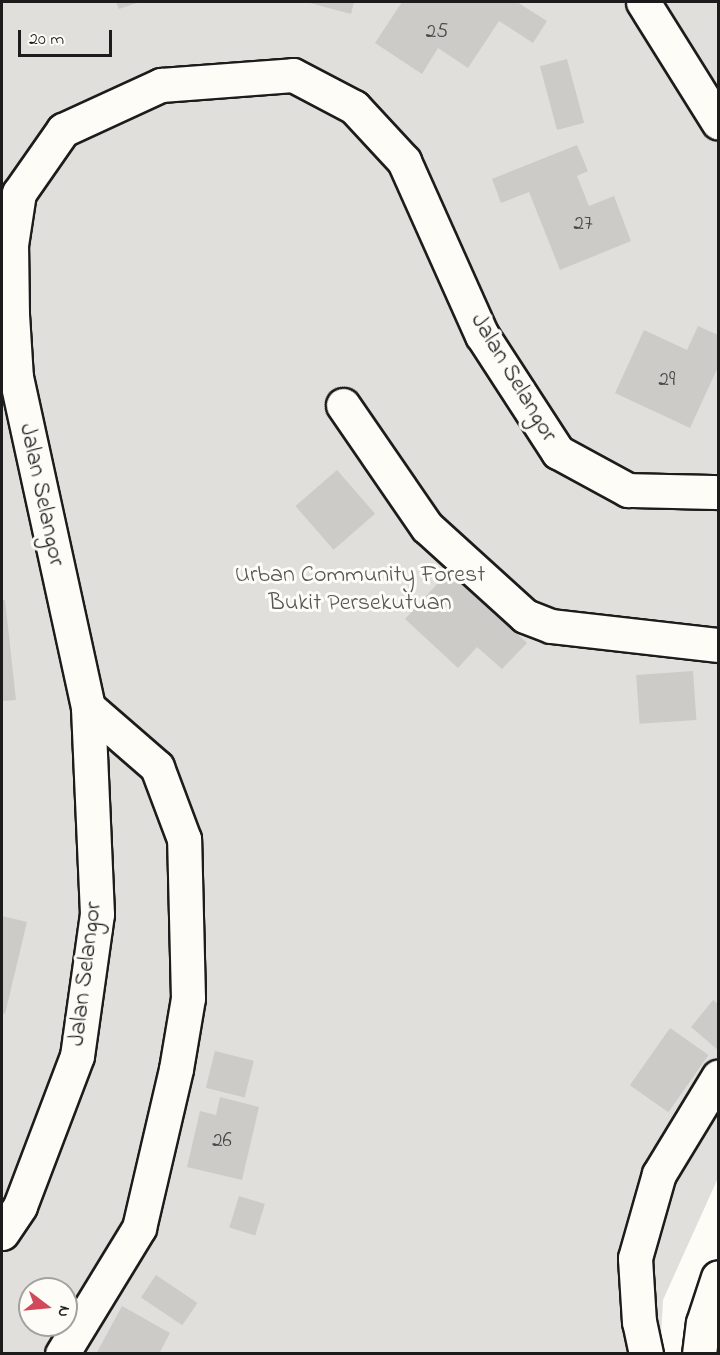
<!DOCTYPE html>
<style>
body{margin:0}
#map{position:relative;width:720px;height:1355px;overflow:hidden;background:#fdfcf7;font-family:"Indie Flower",sans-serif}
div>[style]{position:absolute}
.green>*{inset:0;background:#e0dfdb}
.building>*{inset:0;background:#cccbc8;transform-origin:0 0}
.roads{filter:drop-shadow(2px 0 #1c1c1c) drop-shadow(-2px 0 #1c1c1c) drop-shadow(0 2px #1c1c1c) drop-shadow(0 -2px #1c1c1c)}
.street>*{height:33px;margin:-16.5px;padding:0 16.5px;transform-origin:16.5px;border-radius:16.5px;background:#fdfcf7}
.secondary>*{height:33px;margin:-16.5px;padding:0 16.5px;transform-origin:16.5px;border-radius:16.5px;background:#fdfcf7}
span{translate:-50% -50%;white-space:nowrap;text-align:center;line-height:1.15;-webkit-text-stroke:6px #fdfcf7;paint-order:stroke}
.number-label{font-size:21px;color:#484847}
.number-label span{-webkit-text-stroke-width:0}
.street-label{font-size:24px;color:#1c1c1c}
.park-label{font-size:24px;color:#575655}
.frame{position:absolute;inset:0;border:3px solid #1c1c1c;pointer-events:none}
.north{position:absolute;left:18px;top:1277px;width:60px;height:60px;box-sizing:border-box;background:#fdfcf7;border:2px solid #a3a29f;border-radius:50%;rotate:106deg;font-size:16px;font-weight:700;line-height:24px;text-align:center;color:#1c1c1c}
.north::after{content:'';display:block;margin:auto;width:21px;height:27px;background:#d1495b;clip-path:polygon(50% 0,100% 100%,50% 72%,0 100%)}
.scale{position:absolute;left:18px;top:30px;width:94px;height:27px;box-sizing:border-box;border:3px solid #1c1c1c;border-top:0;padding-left:8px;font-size:18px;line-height:21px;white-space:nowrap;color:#1c1c1c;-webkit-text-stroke:4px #fdfcf7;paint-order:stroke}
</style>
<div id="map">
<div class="green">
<i style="clip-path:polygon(evenodd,2px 2px,718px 2px,718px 1178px,663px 1300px,660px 1353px,2px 1354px,2px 2px,30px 1289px,66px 1289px,66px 1325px,30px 1325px,30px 1289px)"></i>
</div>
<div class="building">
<i style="clip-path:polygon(116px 2px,140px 2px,119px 9px)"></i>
<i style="clip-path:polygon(306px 2px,354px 2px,351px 14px)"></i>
<i style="clip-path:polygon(402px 2px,517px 2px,547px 21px,533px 43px,499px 21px,468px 68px,438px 48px,422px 74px,375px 43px)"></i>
<i style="left:567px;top:59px;width:66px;height:28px;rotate:75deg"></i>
<i style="clip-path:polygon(577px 145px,588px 171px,577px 176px,589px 206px,614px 196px,631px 241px,560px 270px,529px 192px,501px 203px,492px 179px)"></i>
<i style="clip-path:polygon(698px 326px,718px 335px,718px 367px,690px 428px,615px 393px,644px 330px,687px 350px)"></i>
<i style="left:337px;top:470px;width:58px;height:55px;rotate:49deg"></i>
<i style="clip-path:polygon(449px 571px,527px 643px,502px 669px,477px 647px,458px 668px,405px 619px)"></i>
<i style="clip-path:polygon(2px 600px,5px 600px,16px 700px,2px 701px)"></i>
<i style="left:693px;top:671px;width:49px;height:57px;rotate:86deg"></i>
<i style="clip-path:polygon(2px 916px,27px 922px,5px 1014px,2px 1013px)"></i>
<i style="clip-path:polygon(713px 1000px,718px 1004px,718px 1050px,691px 1027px)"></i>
<i style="left:670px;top:1028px;width:47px;height:70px;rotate:35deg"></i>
<i style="left:215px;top:1051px;width:40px;height:38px;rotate:14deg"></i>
<i style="clip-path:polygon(220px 1097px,259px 1107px,242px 1180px,187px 1167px,200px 1111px,216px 1115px)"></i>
<i style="left:239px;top:1196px;width:27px;height:33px;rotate:17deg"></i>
<i style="left:156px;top:1275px;width:50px;height:27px;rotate:34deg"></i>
<i style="clip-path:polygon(122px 1306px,170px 1333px,159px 1354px,96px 1354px)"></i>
</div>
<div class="roads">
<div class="street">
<i style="left:643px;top:2px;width:142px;rotate:58deg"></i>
<i style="left:343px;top:405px;width:148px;rotate:55.5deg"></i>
<i style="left:427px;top:527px;width:132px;rotate:42.2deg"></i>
<i style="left:525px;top:616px;width:28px;rotate:21deg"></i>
<i style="left:551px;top:626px;width:168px;rotate:6.5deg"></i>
<i style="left:2px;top:1233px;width:32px;rotate:-56deg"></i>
<i style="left:20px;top:1206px;width:160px;rotate:-69.2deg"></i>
<i style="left:77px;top:1056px;width:143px;rotate:-82deg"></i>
<i style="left:97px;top:914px;width:207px;rotate:-92.5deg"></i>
<i style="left:88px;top:707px;width:337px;rotate:-102.3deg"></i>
<i style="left:16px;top:378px;width:64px;rotate:-93.6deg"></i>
<i style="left:12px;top:314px;width:69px;rotate:-90.8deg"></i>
<i style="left:11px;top:245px;width:53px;rotate:-81.3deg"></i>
<i style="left:19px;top:193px;width:77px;rotate:-55.1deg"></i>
<i style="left:63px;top:130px;width:108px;rotate:-24.7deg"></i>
<i style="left:161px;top:85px;width:132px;rotate:-4.3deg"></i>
<i style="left:293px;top:75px;width:69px;rotate:27.7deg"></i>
<i style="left:354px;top:107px;width:74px;rotate:47.2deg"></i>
<i style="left:404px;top:161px;width:191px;rotate:65.9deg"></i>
<i style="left:482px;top:335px;width:140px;rotate:57deg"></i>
<i style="left:558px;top:452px;width:80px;rotate:28.5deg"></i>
<i style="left:628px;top:490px;width:90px;rotate:1.3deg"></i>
<i style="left:62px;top:1354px;width:148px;rotate:-58.6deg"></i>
<i style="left:139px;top:1228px;width:163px;rotate:-76.9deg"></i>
<i style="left:176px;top:1069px;width:72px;rotate:-80.4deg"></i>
<i style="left:188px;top:998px;width:159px;rotate:-91.4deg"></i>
<i style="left:184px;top:839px;width:77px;rotate:-110.6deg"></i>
<i style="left:157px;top:767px;width:91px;rotate:-139deg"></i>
<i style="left:646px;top:1354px;width:33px;rotate:-102deg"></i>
<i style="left:639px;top:1322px;width:64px;rotate:-93.6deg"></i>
<i style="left:635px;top:1258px;width:87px;rotate:-74.1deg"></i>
<i style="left:659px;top:1174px;width:114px;rotate:-58.7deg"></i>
</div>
<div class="secondary">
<i style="left:699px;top:1354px;width:31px;rotate:-83deg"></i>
<i style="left:703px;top:1323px;width:48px;rotate:-71.9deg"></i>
</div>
</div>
<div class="number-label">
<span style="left:437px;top:32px">25</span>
<span style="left:583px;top:224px">27</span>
<span style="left:667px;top:380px">29</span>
<span style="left:222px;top:1141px">26</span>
</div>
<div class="street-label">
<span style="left:513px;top:378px;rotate:59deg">Jalan Selangor</span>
<span style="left:41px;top:495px;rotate:78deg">Jalan Selangor</span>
<span style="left:86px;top:974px;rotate:-83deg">Jalan Selangor</span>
</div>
<div class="park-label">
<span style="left:360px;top:590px">Urban Community Forest<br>Bukit Persekutuan</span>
</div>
<div class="frame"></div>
<div class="north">N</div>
<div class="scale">20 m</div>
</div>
